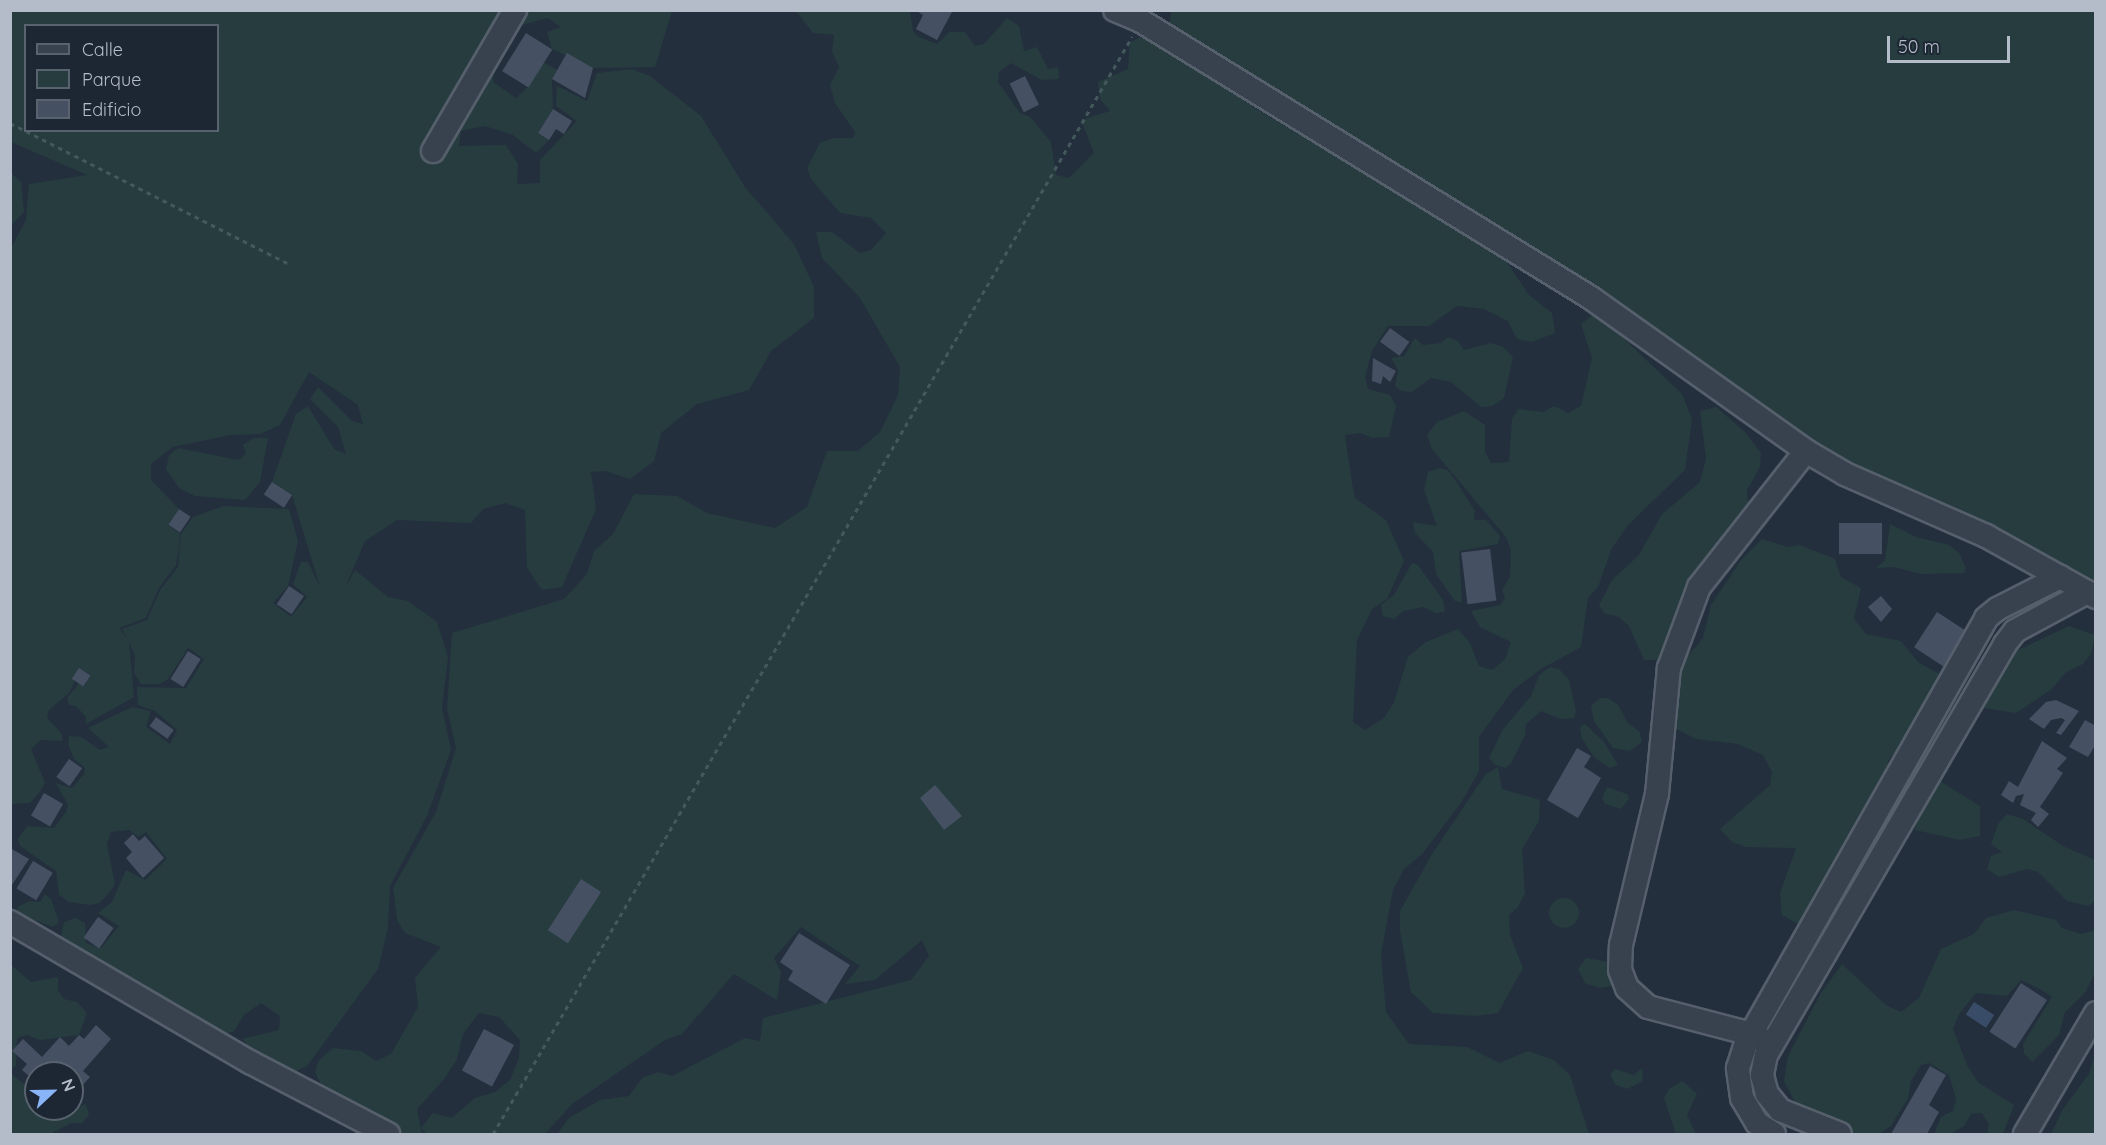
<!DOCTYPE html>
<style>
body{margin:0}
#map{position:relative;width:2106px;height:1145px;overflow:hidden;background:#242f3e;font-family:Quicksand,sans-serif}
div>[style]{position:absolute}
.green>*{inset:0;background:#263c3f}
.round{border-radius:50%}
.water>*{inset:0;background:#394c67;transform-origin:0 0}
.building>*{inset:0;background:#455162;transform-origin:0 0}
.path>*{height:3px;margin-top:-1.5px;transform-origin:0;background:repeating-linear-gradient(90deg,#44595c 0 4.5px,transparent 0 9px)}
.roads{filter:drop-shadow(2px 0 #565f6c) drop-shadow(-2px 0 #565f6c) drop-shadow(0 2px #565f6c) drop-shadow(0 -2px #565f6c)}
.minor>*{height:22px;margin:-11px;padding:0 11px;transform-origin:11px;border-radius:11px;background:#38414e}
span{translate:-50% -50%;white-space:nowrap;text-align:center;line-height:1.15;-webkit-text-stroke:5px #1d2633;paint-order:stroke}
.frame{position:absolute;inset:0;border:12px solid #b4bcc9;pointer-events:none}
.legend{position:absolute;left:24px;top:24px;width:195px;height:108px;box-sizing:border-box;background:#1d2633;border:2px solid #59626f;margin:0;padding:8px 10px;list-style:none;font-size:18px;color:#b4bcc9}
.legend li{display:flex;align-items:center;gap:12px;height:30px}
.legend b{width:30px;border:2px solid #59626f}
.north{position:absolute;left:24px;top:1061px;width:60px;height:60px;box-sizing:border-box;background:#1d2633;border:2px solid #59626f;border-radius:50%;rotate:68deg;font-size:16px;font-weight:700;line-height:24px;text-align:center;color:#b4bcc9}
.north::after{content:'';display:block;margin:auto;width:21px;height:27px;background:#8ab4f8;clip-path:polygon(50% 0,100% 100%,50% 72%,0 100%)}
.scale{position:absolute;left:1887px;top:36px;width:123px;height:27px;box-sizing:border-box;border:3px solid #b4bcc9;border-top:0;padding-left:8px;font-size:18px;line-height:21px;white-space:nowrap;color:#b4bcc9;-webkit-text-stroke:4px #1d2633;paint-order:stroke}
</style>
<div id="map">
<div class="green">
<i style="clip-path:polygon(evenodd,11px 11px,672px 11px,655px 67px,593px 68px,552px 49px,547px 32px,561px 27px,548px 18px,514px 27px,496px 50px,493px 82px,516px 98px,528px 87px,543px 62px,557px 70px,552px 79px,553px 109px,538px 133px,549px 140px,536px 153px,513px 135px,485px 126px,461px 131px,459px 146px,506px 145px,518px 164px,517px 184px,540px 183px,540px 160px,577px 121px,556px 106px,557px 86px,587px 101px,597px 73px,632px 69px,650px 76px,701px 116px,745px 187px,794px 244px,814px 287px,814px 318px,771px 351px,749px 390px,697px 404px,661px 433px,654px 461px,630px 479px,606px 471px,591px 472px,596px 509px,562px 587px,542px 590px,527px 568px,525px 510px,505px 503px,483px 509px,471px 523px,397px 520px,365px 541px,345px 588px,355px 570px,388px 597px,408px 601px,437px 622px,448px 657px,442px 707px,451px 750px,427px 816px,390px 886px,388px 928px,378px 969px,307px 1066px,289px 1074px,262px 1061px,242px 1039px,279px 1030px,280px 1016px,261px 1003px,243px 1016px,234px 1031px,222px 1036px,74px 953px,61px 936px,64px 922px,76px 918px,85px 923px,86px 943px,101px 948px,119px 926px,98px 913px,112px 902px,126px 870px,145px 880px,167px 859px,146px 832px,139px 837px,129px 830px,111px 832px,107px 844px,115px 885px,100px 903px,90px 905px,69px 902px,59px 895px,56px 871px,20px 846px,18px 839px,27px 826px,54px 828px,66px 812px,68px 805px,56px 783px,72px 788px,84px 774px,85px 768px,74px 759px,68px 744px,69px 736px,81px 737px,100px 750px,109px 747px,88px 728px,132px 707px,151px 711px,146px 727px,170px 744px,177px 730px,155px 711px,138px 705px,137px 687px,186px 688px,204px 659px,188px 648px,168px 679px,160px 684px,141px 684px,134px 673px,135px 656px,129px 642px,134px 697px,86px 724px,86px 717px,76px 706px,69px 705px,67px 698px,79px 683px,84px 687px,91px 676px,75px 681px,69px 693px,49px 710px,47px 718px,62px 734px,62px 741px,41px 740px,31px 749px,45px 783px,40px 792px,30px 803px,11px 804px,11px 248px,26px 220px,29px 184px,87px 175px,11px 142px,11px 11px,26px 26px,218px 26px,218px 130px,26px 130px,26px 26px,11px 11px,309px 372px,358px 405px,363px 424px,352px 421px,318px 387px,310px 399px,338px 427px,346px 454px,334px 449px,308px 406px,296px 414px,272px 482px,292px 495px,320px 587px,308px 562px,301px 562px,293px 584px,307px 597px,291px 617px,273px 603px,288px 586px,298px 541px,289px 509px,223px 506px,193px 517px,181px 534px,178px 567px,160px 590px,147px 620px,122px 629px,127px 638px,119px 628px,146px 618px,159px 588px,176px 565px,179px 548px,180px 534px,168px 525px,179px 509px,151px 480px,151px 464px,173px 447px,230px 435px,260px 434px,280px 425px,309px 372px)"></i>
<i style="clip-path:polygon(796px 11px,910px 11px,913px 31px,919px 37px,937px 44px,949px 32px,965px 32px,975px 46px,984px 44px,1007px 18px,1019px 26px,1024px 51px,1037px 47px,1048px 69px,1058px 67px,1059px 79px,1042px 80px,1011px 63px,999px 72px,998px 82px,1020px 113px,1030px 117px,1051px 142px,1056px 175px,1069px 178px,1094px 153px,1081px 120px,1110px 111px,1100px 99px,1098px 82px,1128px 69px,1130px 43px,1140px 37px,1158px 44px,1261px 112px,1501px 254px,1529px 295px,1552px 313px,1555px 333px,1532px 342px,1517px 339px,1508px 321px,1484px 309px,1457px 306px,1429px 326px,1388px 326px,1372px 351px,1365px 377px,1368px 389px,1390px 395px,1396px 406px,1389px 437px,1372px 438px,1361px 433px,1345px 435px,1352px 483px,1355px 498px,1386px 520px,1404px 561px,1387px 599px,1372px 609px,1357px 640px,1353px 722px,1365px 730px,1384px 718px,1394px 702px,1408px 657px,1426px 642px,1458px 629px,1470px 643px,1479px 666px,1492px 670px,1505px 659px,1511px 642px,1480px 627px,1471px 611px,1500px 605px,1505px 598px,1502px 590px,1510px 577px,1511px 550px,1506px 537px,1432px 449px,1427px 435px,1437px 422px,1464px 411px,1485px 425px,1485px 452px,1491px 463px,1509px 462px,1512px 419px,1518px 409px,1543px 412px,1554px 406px,1568px 413px,1581px 406px,1592px 358px,1581px 324px,1594px 314px,1214px 63px,1169px 27px,1171px 11px,2095px 11px,2095px 594px,2001px 556px,1612px 327px,1682px 394px,1692px 419px,1685px 470px,1628px 525px,1612px 548px,1598px 587px,1588px 598px,1581px 647px,1541px 669px,1513px 690px,1479px 737px,1479px 771px,1461px 803px,1422px 854px,1404px 869px,1393px 890px,1381px 954px,1386px 1012px,1409px 1044px,1467px 1047px,1500px 1063px,1528px 1051px,1554px 1060px,1570px 1075px,1589px 1134px,557px 1134px,569px 1118px,600px 1100px,629px 1096px,642px 1078px,658px 1072px,672px 1076px,745px 1038px,760px 1041px,763px 1018px,911px 980px,929px 956px,922px 940px,875px 980px,845px 984px,860px 966px,801px 927px,774px 958px,781px 972px,777px 1000px,734px 974px,682px 1034px,665px 1040px,572px 1104px,545px 1134px,427px 1134px,421px 1128px,433px 1113px,452px 1118px,475px 1098px,495px 1092px,510px 1080px,519px 1058px,520px 1040px,499px 1017px,479px 1013px,463px 1034px,457px 1059px,445px 1078px,417px 1109px,422px 1134px,399px 1134px,324px 1090px,315px 1072px,319px 1060px,333px 1048px,361px 1051px,376px 1061px,391px 1054px,418px 1007px,415px 978px,441px 947px,405px 933px,397px 920px,393px 888px,436px 812px,456px 748px,447px 709px,452px 633px,564px 599px,587px 574px,594px 551px,613px 534px,634px 494px,677px 496px,707px 513px,775px 528px,807px 507px,827px 451px,858px 451px,880px 432px,898px 395px,900px 367px,860px 298px,822px 258px,816px 232px,832px 232px,860px 253px,871px 250px,886px 233px,871px 218px,840px 213px,811px 179px,807px 168px,820px 143px,834px 138px,853px 138px,855px 132px,835px 103px,830px 85px,839px 67px,832px 52px,834px 35px,813px 33px)"></i>
<i style="clip-path:polygon(11px 173px,21px 182px,24px 212px,11px 226px)"></i>
<i style="clip-path:polygon(1448px 337px,1458px 341px,1464px 350px,1491px 343px,1503px 347px,1513px 357px,1504px 398px,1492px 406px,1481px 407px,1451px 382px,1431px 378px,1412px 392px,1401px 391px,1395px 386px,1398px 370px,1391px 358px,1404px 356px,1415px 338px,1423px 345px,1441px 343px)"></i>
<i style="clip-path:polygon(1716px 407px,1745px 432px,1761px 453px,1760px 467px,1747px 490px,1747px 498px,1755px 510px,1661px 660px,1644px 660px,1629px 626px,1619px 617px,1604px 613px,1599px 605px,1612px 580px,1639px 555px,1662px 514px,1700px 482px,1706px 459px,1700px 411px)"></i>
<i style="clip-path:polygon(254px 438px,268px 438px,260px 482px,245px 500px,195px 496px,179px 488px,166px 469px,169px 455px,178px 448px,238px 460px,246px 454px,243px 445px)"></i>
<i style="clip-path:polygon(1439px 468px,1448px 470px,1458px 484px,1475px 511px,1474px 520px,1486px 520px,1500px 536px,1498px 544px,1459px 551px,1462px 603px,1455px 601px,1445px 587px,1436px 574px,1433px 552px,1415px 533px,1413px 522px,1437px 526px,1424px 490px,1428px 472px)"></i>
<i style="clip-path:polygon(1890px 524px,1916px 537px,1949px 545px,1959px 553px,1966px 568px,1964px 573px,1921px 574px,1894px 567px,1876px 568px,1885px 560px)"></i>
<i style="clip-path:polygon(1762px 539px,1788px 547px,1800px 545px,1835px 559px,1841px 577px,1861px 588px,1854px 619px,1866px 634px,1901px 641px,1919px 663px,1944px 676px,1929px 714px,1889px 759px,1878px 798px,1800px 925px,1782px 915px,1780px 893px,1796px 848px,1746px 847px,1732px 842px,1720px 829px,1770px 785px,1772px 772px,1763px 755px,1738px 744px,1696px 739px,1667px 724px,1676px 670px,1703px 638px,1711px 605px,1741px 560px)"></i>
<i style="clip-path:polygon(1412px 563px,1418px 565px,1443px 600px,1445px 612px,1435px 613px,1424px 607px,1403px 611px,1394px 619px,1383px 616px,1381px 605px,1394px 595px)"></i>
<i style="clip-path:polygon(2069px 626px,2095px 635px,2091px 654px,2083px 664px,2065px 673px,2052px 689px,2016px 713px,1984px 708px,1984px 699px,1995px 686px,2010px 654px)"></i>
<i style="clip-path:polygon(1550px 667px,1559px 669px,1569px 680px,1576px 711px,1574px 718px,1561px 719px,1541px 711px,1526px 724px,1525px 735px,1511px 763px,1506px 768px,1495px 765px,1489px 758px,1503px 729px,1531px 696px,1539px 675px)"></i>
<i style="clip-path:polygon(1600px 698px,1608px 698px,1618px 705px,1628px 723px,1640px 732px,1642px 742px,1630px 751px,1613px 748px,1594px 721px,1591px 706px)"></i>
<i style="clip-path:polygon(1585px 724px,1604px 742px,1618px 765px,1610px 768px,1595px 758px,1582px 739px,1580px 727px)"></i>
<i style="clip-path:polygon(1498px 767px,1502px 789px,1540px 800px,1539px 821px,1522px 849px,1525px 893px,1518px 907px,1509px 915px,1510px 935px,1523px 968px,1498px 1013px,1475px 1016px,1433px 1013px,1411px 992px,1400px 931px,1400px 911px,1432px 854px,1485px 775px)"></i>
<i style="clip-path:polygon(1940px 781px,1980px 806px,1980px 836px,1960px 840px,1915px 830px,1928px 787px)"></i>
<i style="clip-path:polygon(1607px 787px,1627px 794px,1629px 799px,1621px 809px,1605px 804px,1602px 798px)"></i>
<i style="clip-path:polygon(2007px 814px,2023px 819px,2063px 846px,2095px 860px,2095px 901px,2088px 906px,2067px 901px,2038px 872px,2027px 869px,1999px 877px,1987px 869px,1991px 856px,2002px 852px,1991px 844px,1998px 824px)"></i>
<i style="clip-path:polygon(45px 894px,51px 899px,59px 922px,53px 927px,18px 914px,18px 907px,29px 901px,40px 902px)"></i>
<i class="round" style="left:1549px;top:898px;width:30px;height:30px"></i>
<i style="clip-path:polygon(2014px 910px,2056px 920px,2062px 928px,2081px 934px,2095px 930px,2095px 973px,2085px 993px,2065px 1012px,2059px 1035px,2032px 1062px,2024px 1053px,2023px 1044px,2052px 997px,2040px 989px,2021px 980px,2007px 996px,1976px 993px,1959px 1014px,1953px 1029px,1968px 1067px,1979px 1083px,2014px 1105px,2003px 1134px,1987px 1134px,1989px 1125px,1982px 1113px,1971px 1114px,1964px 1126px,1950px 1134px,1934px 1134px,1941px 1117px,1953px 1111px,1956px 1099px,1949px 1075px,1929px 1063px,1921px 1065px,1911px 1081px,1908px 1098px,1891px 1126px,1879px 1134px,1845px 1134px,1800px 1112px,1784px 1081px,1788px 1056px,1821px 993px,1842px 964px,1886px 1005px,1901px 1012px,1919px 998px,1941px 949px,1974px 934px,1986px 918px)"></i>
<i style="clip-path:polygon(1586px 958px,1609px 962px,1615px 972px,1611px 986px,1600px 988px,1585px 983px,1578px 969px)"></i>
<i style="clip-path:polygon(10px 964px,31px 982px,58px 977px,58px 990px,64px 999px,77px 1002px,87px 1013px,79px 1035px,40px 1040px,27px 1035px,17px 1038px,16px 1065px,11px 1070px)"></i>
<i style="clip-path:polygon(2095px 1054px,2095px 1134px,2051px 1134px,2063px 1109px,2089px 1074px)"></i>
<i style="clip-path:polygon(1642px 1068px,1643px 1081px,1627px 1089px,1616px 1085px,1610px 1075px,1615px 1069px,1634px 1075px)"></i>
<i style="clip-path:polygon(11px 1074px,36px 1093px,36px 1109px,72px 1109px,86px 1104px,89px 1115px,82px 1123px,71px 1123px,50px 1134px,11px 1134px)"></i>
<i style="clip-path:polygon(1682px 1081px,1697px 1094px,1687px 1115px,1696px 1134px,1670px 1134px,1676px 1134px,1664px 1098px,1669px 1089px)"></i>
</div>
<div class="water">
<i style="left:1974px;top:1002px;width:24px;height:15px;rotate:33deg"></i>
</div>
<div class="building">
<i style="clip-path:polygon(915px 10px,953px 10px,937px 40px,916px 29px,923px 15px)"></i>
<i style="left:526px;top:33px;width:31px;height:45px;rotate:32deg"></i>
<i style="clip-path:polygon(567px 53px,593px 68px,585px 98px,552px 79px)"></i>
<i style="left:1025px;top:76px;width:32px;height:17px;rotate:64deg"></i>
<i style="clip-path:polygon(553px 109px,572px 121px,564px 134px,556px 129px,549px 140px,538px 133px)"></i>
<i style="left:1390px;top:328px;width:24px;height:17px;rotate:36deg"></i>
<i style="clip-path:polygon(1373px 358px,1396px 371px,1390px 382px,1383px 376px,1381px 384px,1372px 381px)"></i>
<i style="left:272px;top:482px;width:24px;height:15px;rotate:33deg"></i>
<i style="left:179px;top:509px;width:14px;height:19px;rotate:34deg"></i>
<i style="left:1839px;top:523px;width:43px;height:31px"></i>
<i style="left:1490px;top:549px;width:52px;height:29px;rotate:83deg"></i>
<i style="left:289px;top:586px;width:18px;height:22px;rotate:34deg"></i>
<i style="clip-path:polygon(1881px 596px,1892px 609px,1881px 622px,1868px 607px)"></i>
<i style="left:1937px;top:612px;width:37px;height:42px;rotate:33deg"></i>
<i style="left:188px;top:651px;width:15px;height:33px;rotate:32deg"></i>
<i style="left:79px;top:668px;width:14px;height:13px;rotate:34deg"></i>
<i style="clip-path:polygon(2056px 700px,2079px 711px,2061px 735px,2056px 733px,2065px 720px,2061px 718px,2051px 720px,2044px 729px,2029px 719px,2046px 702px)"></i>
<i style="left:156px;top:717px;width:22px;height:11px;rotate:36deg"></i>
<i style="clip-path:polygon(2085px 720px,2096px 726px,2096px 744px,2088px 757px,2069px 747px)"></i>
<i style="clip-path:polygon(2042px 741px,2067px 758px,2057px 769px,2063px 773px,2040px 807px,2049px 814px,2038px 827px,2031px 820px,2036px 813px,2020px 805px,2024px 794px,2016px 796px,2013px 803px,2001px 795px,2009px 781px,2018px 787px)"></i>
<i style="clip-path:polygon(1577px 748px,1591px 756px,1584px 767px,1601px 778px,1578px 818px,1547px 800px)"></i>
<i style="left:69px;top:759px;width:16px;height:22px;rotate:35deg"></i>
<i style="clip-path:polygon(935px 785px,962px 816px,944px 830px,920px 798px)"></i>
<i style="left:44px;top:793px;width:22px;height:26px;rotate:30deg"></i>
<i style="clip-path:polygon(133px 834px,139px 841px,145px 836px,164px 858px,143px 878px,126px 858px,132px 852px,124px 843px)"></i>
<i style="clip-path:polygon(10px 848px,29px 859px,10px 888px)"></i>
<i style="left:33px;top:861px;width:23px;height:32px;rotate:31deg"></i>
<i style="left:581px;top:879px;width:24px;height:61px;rotate:33deg"></i>
<i style="left:98px;top:917px;width:19px;height:25px;rotate:35deg"></i>
<i style="clip-path:polygon(799px 933px,850px 965px,826px 1004px,788px 980px,793px 971px,780px 962px)"></i>
<i style="left:2021px;top:983px;width:31px;height:58px;rotate:33deg"></i>
<i style="clip-path:polygon(96px 1025px,111px 1039px,83px 1071px,90px 1077px,72px 1097px,72px 1073px,49px 1070px,36px 1073px,36px 1082px,22px 1070px,27px 1064px,12px 1051px,23px 1039px,42px 1057px,60px 1037px,69px 1046px,79px 1035px,84px 1039px)"></i>
<i style="left:484px;top:1029px;width:34px;height:47px;rotate:28deg"></i>
<i style="clip-path:polygon(1930px 1066px,1946px 1075px,1929px 1105px,1939px 1112px,1927px 1134px,1891px 1134px)"></i>
</div>
<div class="path">
<i style="left:10px;top:123px;width:315px;rotate:26.8deg"></i>
<i style="left:493px;top:1134px;width:1270px;rotate:-59.78deg"></i>
</div>
<div class="roads">
<div class="minor">
<i style="left:1115px;top:10px;width:28px;rotate:23deg"></i>
<i style="left:1141px;top:21px;width:528px;rotate:31.61deg"></i>
<i style="left:1591px;top:298px;width:264px;rotate:35.4deg"></i>
<i style="left:1806px;top:451px;width:45px;rotate:30.5deg"></i>
<i style="left:1845px;top:474px;width:154px;rotate:23.7deg"></i>
<i style="left:1986px;top:536px;width:126px;rotate:29deg"></i>
<i style="left:433px;top:151px;width:163px;rotate:-59.8deg"></i>
<i style="left:10px;top:922px;width:278px;rotate:30.3deg"></i>
<i style="left:250px;top:1062px;width:156px;rotate:27.6deg"></i>
<i style="left:1772px;top:1044px;width:23px;rotate:-155deg"></i>
<i style="left:1751px;top:1034px;width:106px;rotate:-165.3deg"></i>
<i style="left:1648px;top:1007px;width:28px;rotate:-138deg"></i>
<i style="left:1627px;top:988px;width:19px;rotate:-111deg"></i>
<i style="left:1620px;top:970px;width:25px;rotate:-88deg"></i>
<i style="left:1621px;top:945px;width:155px;rotate:-76.6deg"></i>
<i style="left:1657px;top:794px;width:127px;rotate:-84.6deg"></i>
<i style="left:1669px;top:668px;width:86px;rotate:-69.7deg"></i>
<i style="left:1699px;top:587px;width:173px;rotate:-51.8deg"></i>
<i style="left:1774px;top:1134px;width:20px;rotate:-147deg"></i>
<i style="left:1757px;top:1123px;width:29px;rotate:-121deg"></i>
<i style="left:1742px;top:1098px;width:30px;rotate:-98deg"></i>
<i style="left:1738px;top:1068px;width:26px;rotate:-72deg"></i>
<i style="left:1746px;top:1043px;width:488px;rotate:-60.5deg"></i>
<i style="left:1986px;top:618px;width:14px;rotate:-39deg"></i>
<i style="left:1997px;top:609px;width:71px;rotate:-26.9deg"></i>
<i style="left:1840px;top:1134px;width:65px;rotate:-158.2deg"></i>
<i style="left:1780px;top:1110px;width:21px;rotate:-129deg"></i>
<i style="left:1767px;top:1094px;width:20px;rotate:-105deg"></i>
<i style="left:1762px;top:1075px;width:20px;rotate:-79deg"></i>
<i style="left:1766px;top:1055px;width:475px;rotate:-59.8deg"></i>
<i style="left:2005px;top:644px;width:16px;rotate:-52deg"></i>
<i style="left:2015px;top:631px;width:82px;rotate:-28.4deg"></i>
<i style="left:2025px;top:1134px;width:140px;rotate:-59.6deg"></i>
</div>
</div>
<div class="frame"></div>
<ul class="legend">
<li><b style="height:8px;background:#38414e"></b>Calle</li>
<li><b style="height:16px;background:#263c3f"></b>Parque</li>
<li><b style="height:16px;background:#455162"></b>Edificio</li>
</ul>
<div class="north">N</div>
<div class="scale">50 m</div>
</div>
